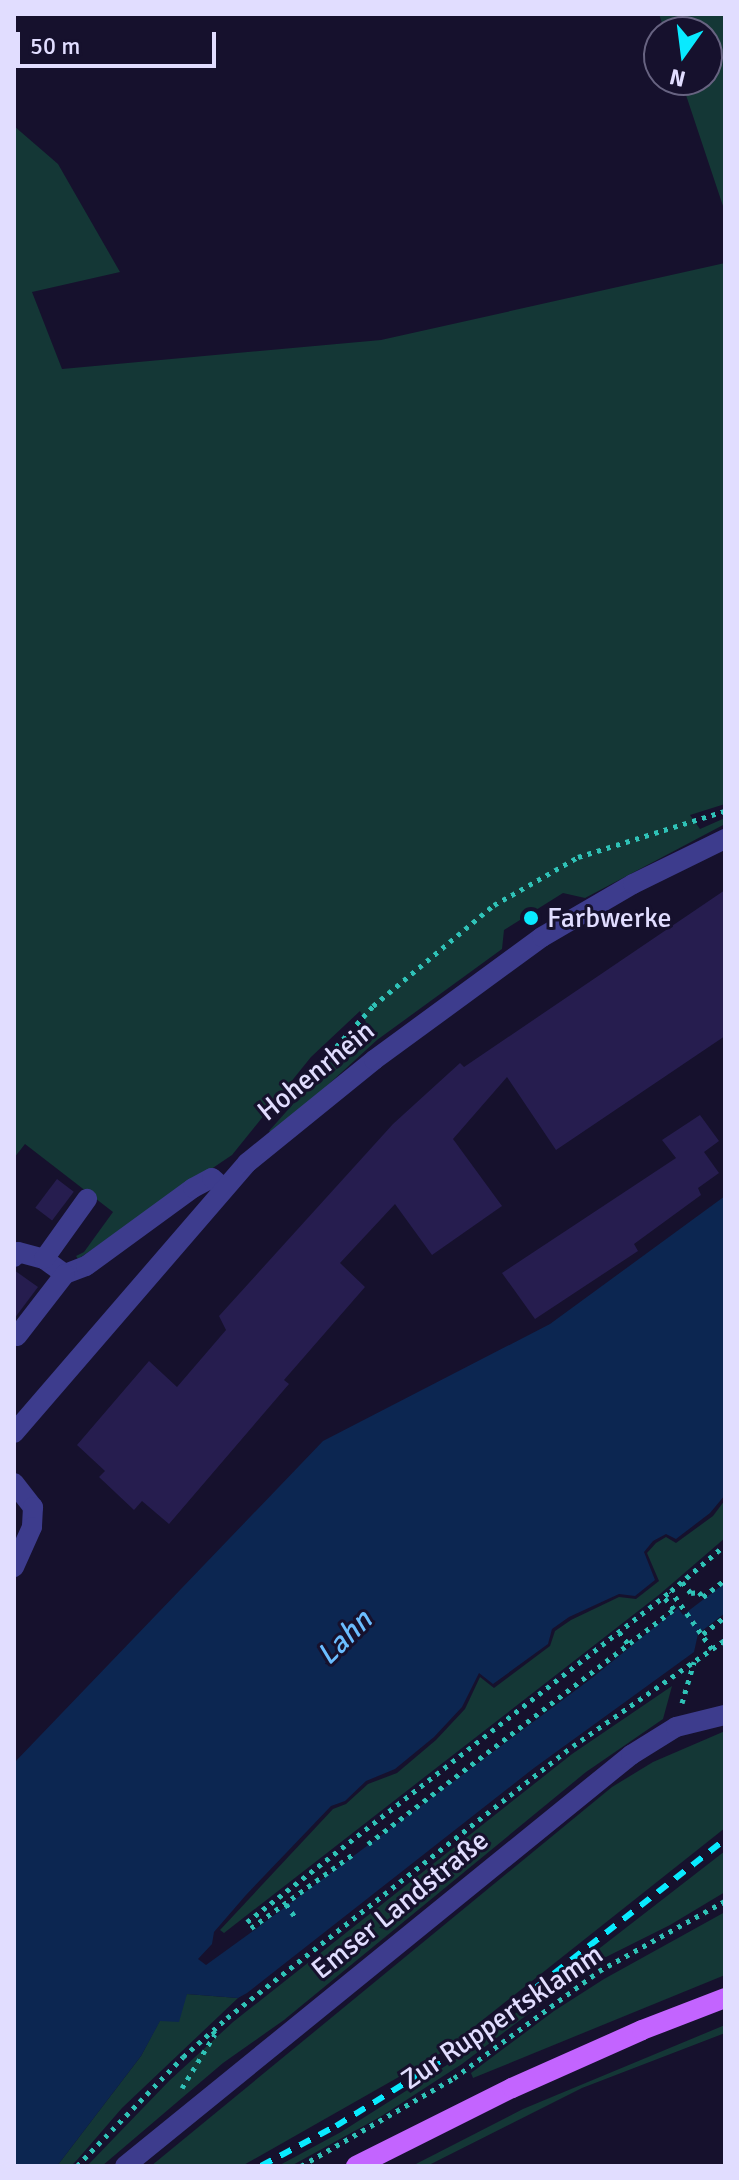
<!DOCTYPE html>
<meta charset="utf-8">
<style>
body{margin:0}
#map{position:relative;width:739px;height:2180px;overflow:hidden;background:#16112d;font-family:Signika,sans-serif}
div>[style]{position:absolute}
.green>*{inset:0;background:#143736}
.water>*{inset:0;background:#0c2651}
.building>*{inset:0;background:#261d4f;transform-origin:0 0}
.path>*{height:5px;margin-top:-2.5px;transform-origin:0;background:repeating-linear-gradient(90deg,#2fc2b7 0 4px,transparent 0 10px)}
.minor>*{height:20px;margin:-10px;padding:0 10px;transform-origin:10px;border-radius:10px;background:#3d3c8d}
.major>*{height:20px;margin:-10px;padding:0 10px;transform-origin:10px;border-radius:10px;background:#c364ff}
.rail>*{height:6px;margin-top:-3px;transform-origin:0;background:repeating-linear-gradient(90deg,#09eaff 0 12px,transparent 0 22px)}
.dots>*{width:22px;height:22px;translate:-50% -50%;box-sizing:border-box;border:4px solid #16112d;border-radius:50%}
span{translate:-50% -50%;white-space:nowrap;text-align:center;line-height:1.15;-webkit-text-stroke:6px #16112d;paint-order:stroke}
.poi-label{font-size:28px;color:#e1ddff}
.left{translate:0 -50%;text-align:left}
.street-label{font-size:28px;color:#e1ddff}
.water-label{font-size:30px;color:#6bbdff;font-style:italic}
.frame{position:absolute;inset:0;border:16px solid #e1ddff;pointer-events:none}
.north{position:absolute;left:643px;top:16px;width:80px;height:80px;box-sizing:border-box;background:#16112d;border:2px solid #676381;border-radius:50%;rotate:194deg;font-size:22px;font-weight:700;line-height:32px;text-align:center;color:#e1ddff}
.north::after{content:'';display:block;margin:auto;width:28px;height:36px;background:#09eaff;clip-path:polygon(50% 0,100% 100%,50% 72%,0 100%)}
.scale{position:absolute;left:16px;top:32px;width:200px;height:36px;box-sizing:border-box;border:4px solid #e1ddff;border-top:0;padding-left:10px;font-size:24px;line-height:28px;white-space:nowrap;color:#e1ddff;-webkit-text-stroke:6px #16112d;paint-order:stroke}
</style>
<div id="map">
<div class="green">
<i style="clip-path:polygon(659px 14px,725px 14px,725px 212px,681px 80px,707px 80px,707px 32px,665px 32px)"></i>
<i style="clip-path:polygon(14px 126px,58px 164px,120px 272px,32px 292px,62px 369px,381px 340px,725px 263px,725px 804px,690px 815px,700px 829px,725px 818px,725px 824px,585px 898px,563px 893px,504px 930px,502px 949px,377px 1040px,273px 1135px,269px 1131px,366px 1022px,360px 1011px,311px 1057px,232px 1155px,78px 1259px,76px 1256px,84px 1252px,113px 1212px,25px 1144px,14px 1158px)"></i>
<i style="clip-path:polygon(725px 1500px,725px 1538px,660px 1594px,224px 1933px,220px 1930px,333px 1809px,346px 1804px,368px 1784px,397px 1773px,436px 1740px,465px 1709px,480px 1677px,494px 1688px,550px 1646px,555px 1631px,571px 1620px,619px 1597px,636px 1599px,659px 1581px,647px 1553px,656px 1543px,666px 1537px,676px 1543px,713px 1516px)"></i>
<i style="clip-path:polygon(672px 1686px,663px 1719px,586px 1772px,284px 2020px,223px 2063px,102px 2166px,87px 2166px,169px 2081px,233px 2022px,572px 1754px)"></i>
<i style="clip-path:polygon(725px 1731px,725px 1828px,441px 2053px,242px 2166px,151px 2166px,612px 1787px,653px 1762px)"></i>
<i style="clip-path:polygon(725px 1851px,725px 1892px,670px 1925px,600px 1960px,462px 2064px,380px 2117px,291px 2166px,278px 2166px,341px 2132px,458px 2058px)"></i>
<i style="clip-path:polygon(725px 1912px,725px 1975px,473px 2078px,471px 2073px,554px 2011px,604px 1979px)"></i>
<i style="clip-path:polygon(187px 1994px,238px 1998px,122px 2108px,77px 2160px,71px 2166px,57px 2166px,141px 2056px,160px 2020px)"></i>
<i style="clip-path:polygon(725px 2025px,725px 2033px,582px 2088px,427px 2166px,412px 2166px,523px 2109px)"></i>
</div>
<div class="water">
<i style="clip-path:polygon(725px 1196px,725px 1495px,710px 1513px,676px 1539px,666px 1534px,653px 1541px,644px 1552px,655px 1580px,635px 1596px,619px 1594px,569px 1617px,552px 1629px,548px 1644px,493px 1684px,479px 1673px,462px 1707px,434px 1737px,395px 1769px,366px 1781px,345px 1801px,331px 1806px,246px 1895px,214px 1932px,212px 1944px,198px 1959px,206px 1965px,253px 1931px,592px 1678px,678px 1608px,683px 1615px,725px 1583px,725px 1613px,698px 1634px,694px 1652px,534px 1768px,247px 1993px,238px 1998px,187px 1994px,179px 2022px,160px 2021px,141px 2056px,57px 2166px,14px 2166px,14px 1763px,323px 1441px,550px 1324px)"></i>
</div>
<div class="building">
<i style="clip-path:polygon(725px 890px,725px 1036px,556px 1150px,507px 1077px,453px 1139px,502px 1206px,432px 1255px,395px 1204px,340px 1263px,365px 1287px,284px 1380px,289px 1384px,169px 1524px,142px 1501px,134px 1510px,99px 1477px,105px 1471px,77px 1445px,149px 1361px,177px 1387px,226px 1330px,219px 1316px,393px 1124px,460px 1063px,464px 1067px)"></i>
<i style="clip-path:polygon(700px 1115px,719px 1141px,704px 1152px,719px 1173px,698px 1188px,701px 1195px,634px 1244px,638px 1251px,535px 1319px,502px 1273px,676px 1158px,662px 1140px)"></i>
<i style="left:57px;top:1179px;width:21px;height:36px;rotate:37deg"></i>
<i style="clip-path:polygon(14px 1270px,38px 1287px,14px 1319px)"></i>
</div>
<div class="path">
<i style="left:296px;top:1091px;width:115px;rotate:-47.8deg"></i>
<i style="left:373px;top:1006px;width:158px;rotate:-39.9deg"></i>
<i style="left:494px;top:905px;width:97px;rotate:-29.7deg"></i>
<i style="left:578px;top:857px;width:154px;rotate:-17.4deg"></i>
<i style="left:682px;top:1582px;width:14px;rotate:51deg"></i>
<i style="left:691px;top:1593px;width:8px;rotate:-7deg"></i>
<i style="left:699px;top:1592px;width:6px;rotate:51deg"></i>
<i style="left:703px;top:1597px;width:28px;rotate:-38deg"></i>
<i style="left:619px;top:1632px;width:16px;rotate:52deg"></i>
<i style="left:703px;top:1634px;width:28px;rotate:-38deg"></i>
<i style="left:712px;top:1649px;width:71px;rotate:-125.3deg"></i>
<i style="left:671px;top:1591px;width:71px;rotate:-40.4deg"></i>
<i style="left:682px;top:1703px;width:43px;rotate:-73.7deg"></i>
<i style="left:368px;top:1844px;width:386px;rotate:-37.5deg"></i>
<i style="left:674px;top:1609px;width:16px;rotate:-130deg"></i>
<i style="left:286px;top:1904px;width:19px;rotate:55deg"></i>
<i style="left:247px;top:1922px;width:538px;rotate:-37.98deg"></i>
<i style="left:251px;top:1928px;width:125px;rotate:-35.9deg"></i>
<i style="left:182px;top:2088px;width:63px;rotate:-58.6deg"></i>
<i style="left:215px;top:2034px;width:4px;rotate:-124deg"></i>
<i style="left:77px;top:2166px;width:152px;rotate:-45.8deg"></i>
<i style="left:183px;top:2057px;width:59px;rotate:-41.6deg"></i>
<i style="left:227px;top:2018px;width:440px;rotate:-38.2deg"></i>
<i style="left:573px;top:1746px;width:185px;rotate:-34.9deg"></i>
<i style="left:301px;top:2166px;width:177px;rotate:-29.9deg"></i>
<i style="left:454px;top:2078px;width:180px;rotate:-36.4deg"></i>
<i style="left:599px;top:1971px;width:144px;rotate:-29.1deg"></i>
</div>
<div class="minor">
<i style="left:14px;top:1257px;width:6px;rotate:-51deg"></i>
<i style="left:18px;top:1252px;width:27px;rotate:15deg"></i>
<i style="left:44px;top:1259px;width:26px;rotate:36deg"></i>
<i style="left:65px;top:1274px;width:22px;rotate:-21deg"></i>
<i style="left:86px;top:1266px;width:132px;rotate:-36.1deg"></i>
<i style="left:193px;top:1188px;width:21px;rotate:-28deg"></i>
<i style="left:212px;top:1178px;width:15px;rotate:42deg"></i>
<i style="left:44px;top:1259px;width:74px;rotate:-54.4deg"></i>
<i style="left:17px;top:1336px;width:78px;rotate:-52.3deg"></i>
<i style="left:14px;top:1433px;width:357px;rotate:-49.2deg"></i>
<i style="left:247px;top:1163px;width:164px;rotate:-39deg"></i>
<i style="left:374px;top:1060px;width:208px;rotate:-36.2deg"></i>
<i style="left:542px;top:937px;width:105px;rotate:-30.2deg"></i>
<i style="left:633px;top:884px;width:102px;rotate:-26.1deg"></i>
<i style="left:14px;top:1483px;width:31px;rotate:52deg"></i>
<i style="left:33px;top:1507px;width:20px;rotate:93deg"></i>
<i style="left:32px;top:1527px;width:44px;rotate:114.2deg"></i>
<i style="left:125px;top:2166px;width:652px;rotate:-39.09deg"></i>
<i style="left:631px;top:1755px;width:53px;rotate:-31.9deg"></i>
<i style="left:676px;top:1727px;width:50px;rotate:-13.8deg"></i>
</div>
<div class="major">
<i style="left:356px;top:2166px;width:174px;rotate:-26.6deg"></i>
<i style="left:512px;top:2088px;width:142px;rotate:-24deg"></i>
<i style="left:642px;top:2030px;width:89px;rotate:-21.1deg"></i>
</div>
<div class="rail">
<i style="left:261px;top:2166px;width:85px;rotate:-28.1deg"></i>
<i style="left:336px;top:2126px;width:134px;rotate:-31.9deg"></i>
<i style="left:450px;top:2055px;width:350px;rotate:-38.1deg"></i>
</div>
<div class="dots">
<i style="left:531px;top:918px;background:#09eaff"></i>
</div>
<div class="poi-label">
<span class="left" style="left:547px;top:918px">Farbwerke</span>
</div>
<div class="street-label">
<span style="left:316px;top:1071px;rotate:-39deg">Hohenrhein</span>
<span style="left:400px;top:1905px;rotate:-39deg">Emser Landstraße</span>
<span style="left:502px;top:2017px;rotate:-34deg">Zur Ruppertsklamm</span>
</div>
<div class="water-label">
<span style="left:345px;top:1638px;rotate:-45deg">Lahn</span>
</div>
<div class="frame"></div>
<div class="north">N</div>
<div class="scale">50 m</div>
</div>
